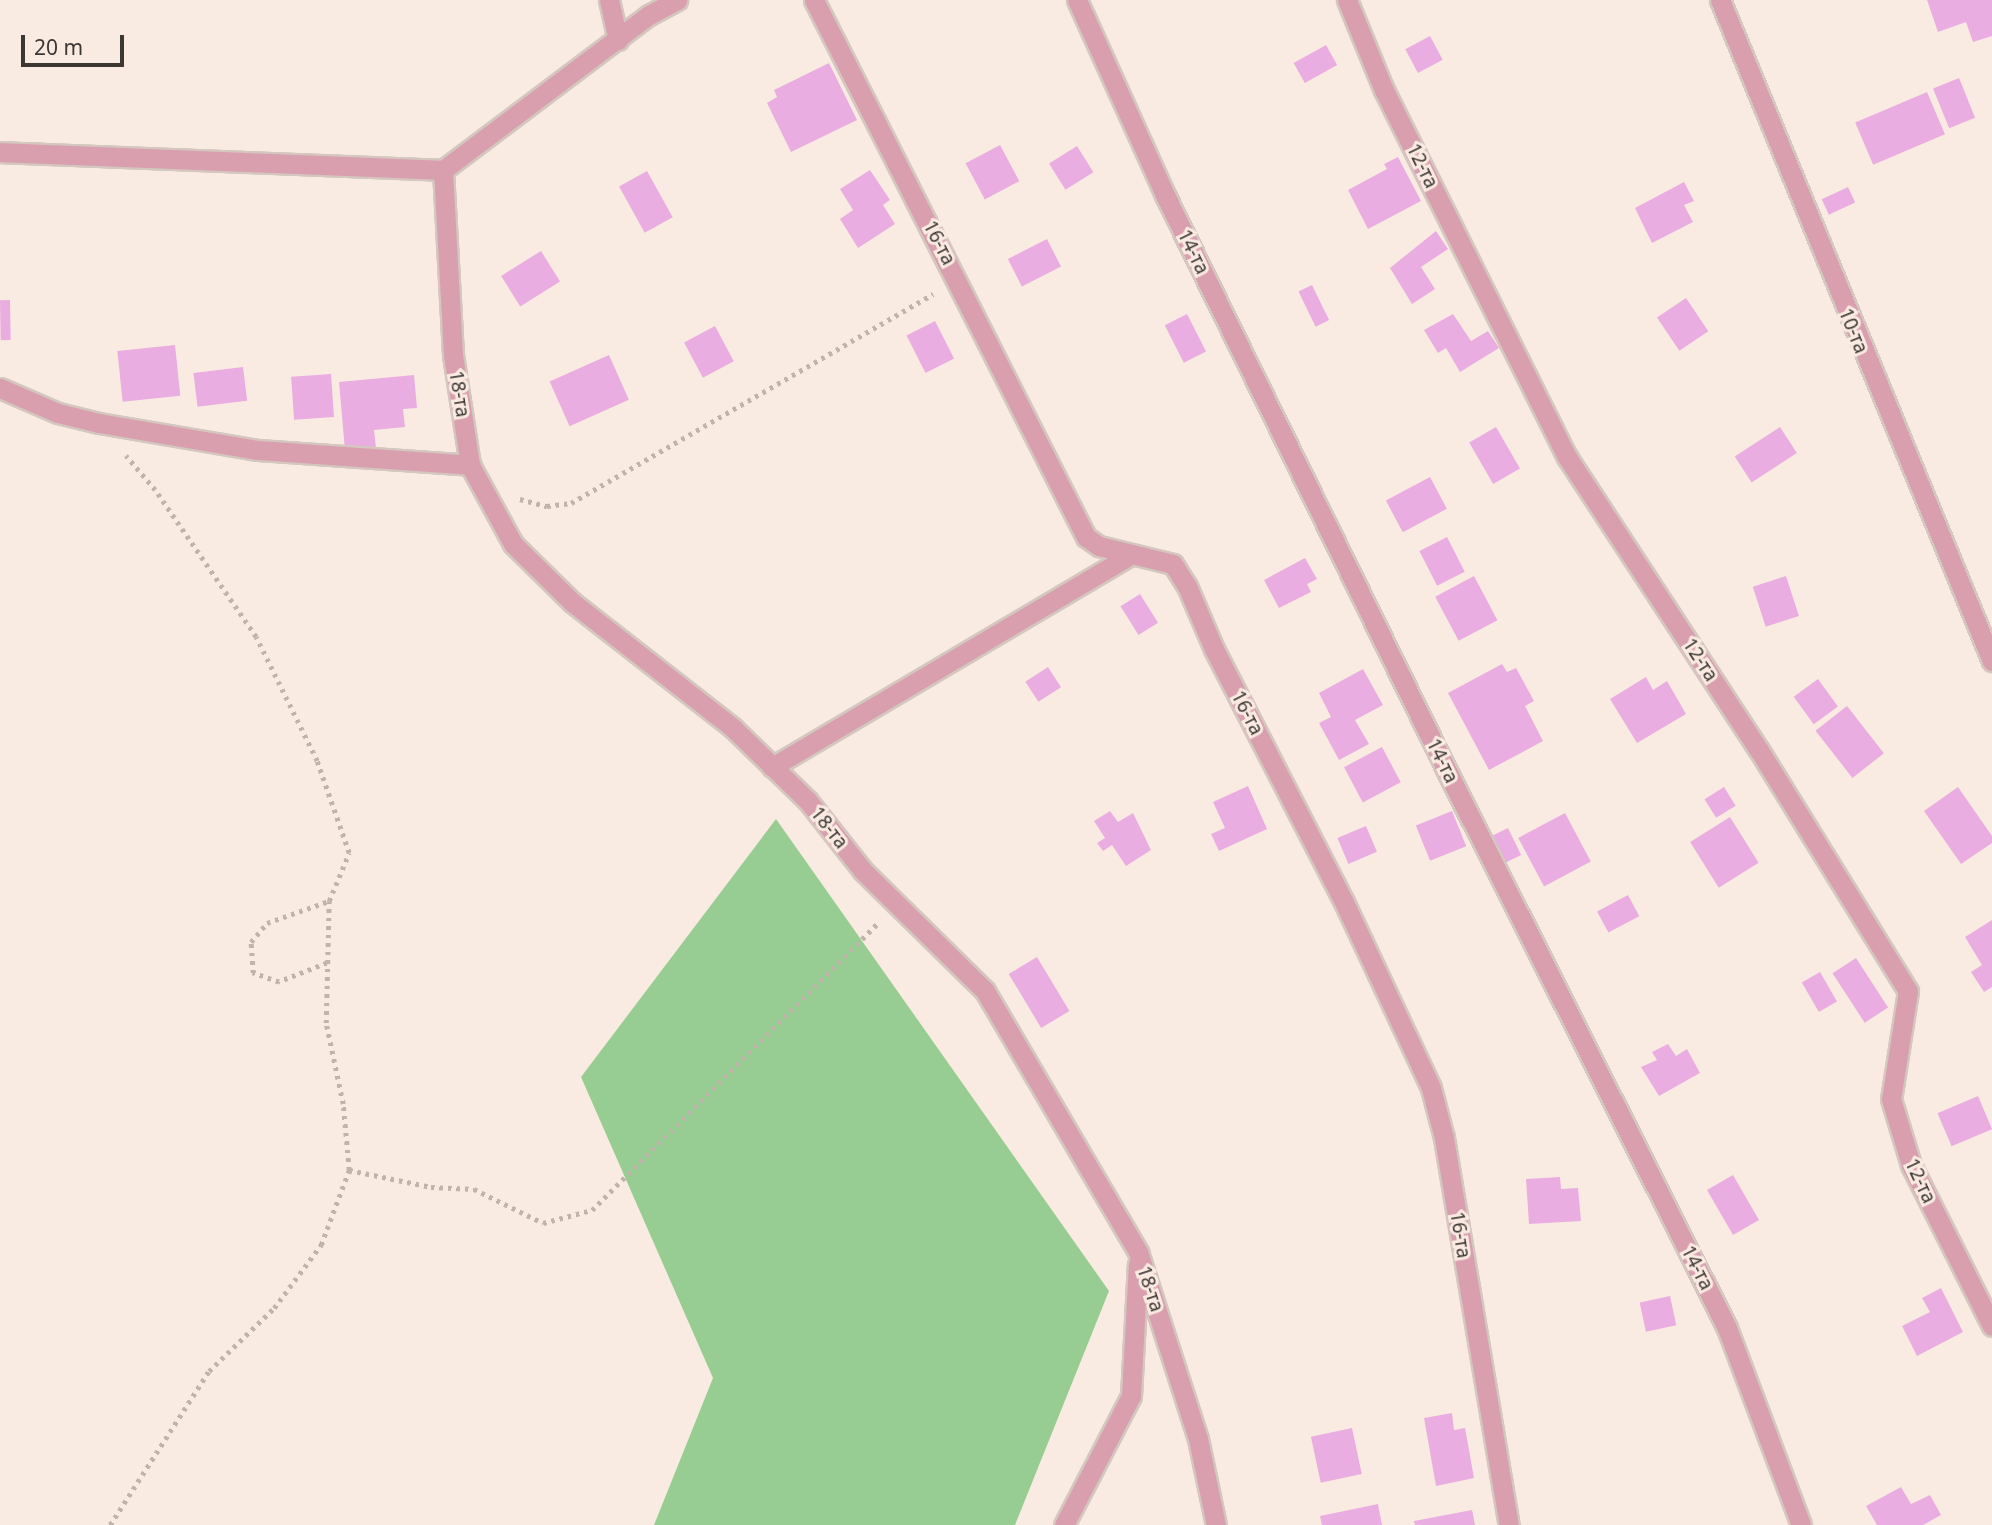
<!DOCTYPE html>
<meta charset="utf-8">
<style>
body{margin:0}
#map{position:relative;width:1992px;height:1525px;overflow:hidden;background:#faebe2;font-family:"Noto Sans",sans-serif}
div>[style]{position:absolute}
.forest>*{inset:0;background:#97cd92}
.building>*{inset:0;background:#eaade1;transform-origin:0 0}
.path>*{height:4.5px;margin-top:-2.25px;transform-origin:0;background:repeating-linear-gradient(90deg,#bfb3ac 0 3.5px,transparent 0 8.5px)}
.roads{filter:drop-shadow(2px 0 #d4c7bf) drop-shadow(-2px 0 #d4c7bf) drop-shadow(0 2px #d4c7bf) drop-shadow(0 -2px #d4c7bf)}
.service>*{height:19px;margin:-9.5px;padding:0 9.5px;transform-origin:9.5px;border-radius:9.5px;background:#d99faf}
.minor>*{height:19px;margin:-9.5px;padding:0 9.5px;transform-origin:9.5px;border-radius:9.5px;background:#d99faf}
span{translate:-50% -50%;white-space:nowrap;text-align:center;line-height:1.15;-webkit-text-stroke:6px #faebe2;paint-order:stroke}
.street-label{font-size:19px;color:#3d3734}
.scale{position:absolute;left:21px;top:35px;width:103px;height:32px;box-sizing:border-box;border:4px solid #3d3734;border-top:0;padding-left:9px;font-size:21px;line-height:24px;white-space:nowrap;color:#3d3734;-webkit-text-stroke:5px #faebe2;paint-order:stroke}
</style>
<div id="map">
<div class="forest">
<i style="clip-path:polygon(776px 819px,1109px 1291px,1015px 1525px,654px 1525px,713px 1378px,581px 1077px)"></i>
</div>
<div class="building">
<i style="clip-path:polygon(1927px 0,1992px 0,1992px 36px,1973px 42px,1966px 22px,1938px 32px)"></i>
<i style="left:1430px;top:36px;width:27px;height:28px;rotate:62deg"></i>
<i style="left:1326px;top:45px;width:23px;height:37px;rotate:61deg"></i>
<i style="clip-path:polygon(829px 63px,857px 120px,791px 152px,767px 103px,777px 97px,774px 90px)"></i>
<i style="left:1959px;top:78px;width:43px;height:28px;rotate:68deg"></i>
<i style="left:1927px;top:92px;width:46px;height:78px;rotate:67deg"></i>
<i style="left:1000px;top:145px;width:41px;height:39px;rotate:62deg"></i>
<i style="left:1077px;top:146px;width:31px;height:33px;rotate:58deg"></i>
<i style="clip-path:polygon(1398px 157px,1421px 201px,1368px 229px,1348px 190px,1387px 169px,1384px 164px)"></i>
<i style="clip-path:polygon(870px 170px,890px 200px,883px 205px,895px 224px,858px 248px,840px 219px,853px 210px,840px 189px)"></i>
<i style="left:647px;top:171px;width:53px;height:32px;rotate:61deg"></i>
<i style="clip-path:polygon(1684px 182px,1694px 201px,1684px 205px,1693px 222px,1652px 243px,1635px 208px)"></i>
<i style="left:1848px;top:187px;width:17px;height:29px;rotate:65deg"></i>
<i style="clip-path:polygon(1436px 231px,1448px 249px,1421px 267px,1435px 289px,1412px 304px,1390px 268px)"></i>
<i style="left:1047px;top:239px;width:31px;height:44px;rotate:63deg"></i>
<i style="left:541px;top:251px;width:36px;height:47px;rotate:58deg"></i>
<i style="left:1312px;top:285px;width:39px;height:15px;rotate:64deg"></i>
<i style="left:1686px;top:298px;width:40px;height:35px;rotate:56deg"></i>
<i style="left:10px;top:300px;width:40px;height:10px;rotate:89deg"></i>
<i style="left:1187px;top:314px;width:42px;height:25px;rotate:63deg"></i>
<i style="clip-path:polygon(1453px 314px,1471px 341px,1488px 331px,1499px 348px,1460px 372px,1446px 348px,1438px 353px,1424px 330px)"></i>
<i style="left:935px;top:321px;width:42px;height:32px;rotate:63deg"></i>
<i style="left:715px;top:326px;width:40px;height:35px;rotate:62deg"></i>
<i style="left:175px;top:345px;width:51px;height:58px;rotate:84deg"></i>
<i style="left:609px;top:355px;width:49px;height:65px;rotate:66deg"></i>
<i style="left:243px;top:367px;width:34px;height:50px;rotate:83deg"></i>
<i style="left:331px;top:374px;width:43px;height:40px;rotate:86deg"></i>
<i style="clip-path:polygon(414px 375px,417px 408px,403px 409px,405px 427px,374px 430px,376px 448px,345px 451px,339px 382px)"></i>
<i style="left:1496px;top:427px;width:48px;height:31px;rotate:60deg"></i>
<i style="left:1780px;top:427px;width:31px;height:54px;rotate:57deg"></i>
<i style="left:1430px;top:477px;width:36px;height:50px;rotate:62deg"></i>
<i style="left:1447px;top:537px;width:39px;height:31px;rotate:63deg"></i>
<i style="clip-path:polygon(1305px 558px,1317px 579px,1307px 584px,1311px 592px,1279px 608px,1264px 580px)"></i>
<i style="left:1474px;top:576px;width:50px;height:44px;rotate:62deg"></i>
<i style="left:1786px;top:576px;width:42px;height:35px;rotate:72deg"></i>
<i style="left:1140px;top:594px;width:34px;height:23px;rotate:58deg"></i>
<i style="clip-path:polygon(1502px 664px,1507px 672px,1516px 668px,1534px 701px,1525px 706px,1543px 741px,1489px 770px,1448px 693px)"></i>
<i style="left:1048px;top:667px;width:24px;height:27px;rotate:57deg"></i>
<i style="clip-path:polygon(1363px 669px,1383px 705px,1355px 720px,1369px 744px,1339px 760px,1319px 723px,1331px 717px,1319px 693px)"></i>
<i style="clip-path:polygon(1646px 677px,1653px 690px,1667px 681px,1686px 714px,1637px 743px,1610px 699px)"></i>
<i style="left:1818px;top:679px;width:34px;height:30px;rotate:54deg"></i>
<i style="left:1847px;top:706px;width:60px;height:40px;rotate:52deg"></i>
<i style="left:1382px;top:747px;width:40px;height:43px;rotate:62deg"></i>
<i style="clip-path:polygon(1248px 786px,1267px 829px,1219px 851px,1211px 834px,1225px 828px,1213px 802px)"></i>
<i style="left:1724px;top:787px;width:22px;height:23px;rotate:58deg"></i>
<i style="clip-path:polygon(1958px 787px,1992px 836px,1992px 843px,1961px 864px,1924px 811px)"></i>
<i style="clip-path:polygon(1110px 811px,1118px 822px,1133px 813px,1151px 850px,1126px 866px,1112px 845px,1103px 851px,1097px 843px,1105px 838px,1094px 821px)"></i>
<i style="left:1452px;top:811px;width:38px;height:39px;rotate:68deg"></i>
<i style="left:1565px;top:813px;width:55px;height:53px;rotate:62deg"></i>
<i style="left:1730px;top:817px;width:54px;height:47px;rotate:58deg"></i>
<i style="left:1366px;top:826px;width:28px;height:31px;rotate:67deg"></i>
<i style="left:1508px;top:828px;width:30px;height:20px;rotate:64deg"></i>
<i style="left:1628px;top:895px;width:24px;height:35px;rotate:62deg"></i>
<i style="clip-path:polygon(1992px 920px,1992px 987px,1984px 992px,1971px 972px,1982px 965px,1965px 937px)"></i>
<i style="left:1037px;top:957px;width:63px;height:33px;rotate:59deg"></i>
<i style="left:1856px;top:958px;width:59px;height:28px;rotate:57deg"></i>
<i style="left:1820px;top:972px;width:34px;height:21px;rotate:60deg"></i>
<i style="clip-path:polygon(1668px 1044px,1676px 1056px,1687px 1049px,1700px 1073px,1659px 1096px,1641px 1067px,1657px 1060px,1652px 1052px)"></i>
<i style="left:1978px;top:1096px;width:36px;height:44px;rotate:67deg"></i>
<i style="left:1733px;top:1175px;width:52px;height:30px;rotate:60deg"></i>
<i style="clip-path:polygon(1560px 1177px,1561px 1189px,1578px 1188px,1581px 1221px,1529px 1224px,1526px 1179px)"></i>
<i style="clip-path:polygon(1941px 1288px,1963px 1332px,1917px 1356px,1902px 1326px,1930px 1312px,1922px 1298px)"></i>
<i style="left:1670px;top:1296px;width:30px;height:31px;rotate:78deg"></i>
<i style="clip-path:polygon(1452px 1413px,1454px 1430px,1465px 1428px,1474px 1478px,1436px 1486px,1424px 1418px)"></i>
<i style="left:1352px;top:1428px;width:47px;height:42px;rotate:78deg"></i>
<i style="clip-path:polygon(1901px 1487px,1911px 1504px,1930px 1495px,1941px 1515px,1923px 1525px,1877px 1525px,1866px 1506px)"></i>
<i style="clip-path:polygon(1378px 1504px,1382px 1525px,1322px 1525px,1320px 1516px)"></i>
<i style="clip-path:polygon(1472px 1510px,1475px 1525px,1415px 1525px,1414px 1521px)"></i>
</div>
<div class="path">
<i style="left:520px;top:499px;width:28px;rotate:15deg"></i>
<i style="left:547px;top:506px;width:24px;rotate:-7deg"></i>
<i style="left:571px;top:503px;width:418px;rotate:-30deg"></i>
<i style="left:327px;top:963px;width:52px;rotate:158.4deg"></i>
<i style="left:279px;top:982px;width:28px;rotate:-161deg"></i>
<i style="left:253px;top:973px;width:31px;rotate:-94deg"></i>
<i style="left:251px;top:942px;width:25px;rotate:-50deg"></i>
<i style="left:267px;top:923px;width:66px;rotate:-19.5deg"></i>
<i style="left:349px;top:1170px;width:84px;rotate:11.7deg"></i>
<i style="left:431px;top:1187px;width:43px;rotate:2.7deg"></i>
<i style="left:474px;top:1189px;width:77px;rotate:26.2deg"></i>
<i style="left:543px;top:1223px;width:51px;rotate:-14.9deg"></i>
<i style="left:592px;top:1210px;width:407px;rotate:-45.1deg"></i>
<i style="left:110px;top:1525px;width:183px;rotate:-57.3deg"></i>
<i style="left:209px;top:1371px;width:91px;rotate:-44.1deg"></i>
<i style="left:274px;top:1308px;width:79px;rotate:-53.3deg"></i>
<i style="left:321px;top:1245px;width:80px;rotate:-69.5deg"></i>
<i style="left:349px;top:1170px;width:66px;rotate:-95.2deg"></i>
<i style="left:343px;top:1104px;width:83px;rotate:-101.9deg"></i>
<i style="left:326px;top:1023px;width:122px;rotate:-88.6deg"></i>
<i style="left:329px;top:901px;width:52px;rotate:-67.4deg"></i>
<i style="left:349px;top:853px;width:97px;rotate:-109.2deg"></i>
<i style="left:317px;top:761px;width:138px;rotate:-116.2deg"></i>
<i style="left:256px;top:637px;width:178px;rotate:-124.5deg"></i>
<i style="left:155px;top:490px;width:45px;rotate:-130.5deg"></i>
</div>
<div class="roads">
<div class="service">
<i style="left:0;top:388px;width:63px;rotate:23.3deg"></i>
<i style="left:58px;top:413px;width:42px;rotate:13.7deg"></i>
<i style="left:99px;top:423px;width:160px;rotate:9.7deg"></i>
<i style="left:257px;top:450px;width:214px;rotate:4deg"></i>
<i style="left:772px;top:767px;width:417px;rotate:-30.6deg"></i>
</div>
<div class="minor">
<i style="left:609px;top:0;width:41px;rotate:77.3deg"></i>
<i style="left:814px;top:0;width:602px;rotate:63.14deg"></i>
<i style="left:1086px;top:537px;width:16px;rotate:35deg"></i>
<i style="left:1099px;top:546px;width:76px;rotate:13.7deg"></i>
<i style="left:1173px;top:564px;width:26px;rotate:58deg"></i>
<i style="left:1187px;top:586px;width:69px;rotate:66.8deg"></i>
<i style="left:1214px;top:649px;width:284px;rotate:62.8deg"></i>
<i style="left:1344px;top:902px;width:205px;rotate:64.9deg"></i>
<i style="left:1431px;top:1088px;width:52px;rotate:75.4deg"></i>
<i style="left:1444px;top:1138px;width:392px;rotate:80.5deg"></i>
<i style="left:1077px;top:0;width:214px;rotate:65.7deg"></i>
<i style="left:1165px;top:195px;width:641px;rotate:63.91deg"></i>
<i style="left:1447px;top:771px;width:623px;rotate:63.31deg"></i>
<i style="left:1727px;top:1328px;width:210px;rotate:69.4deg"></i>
<i style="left:1347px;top:0;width:97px;rotate:67.7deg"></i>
<i style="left:1384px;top:90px;width:410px;rotate:63.5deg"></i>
<i style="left:1567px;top:457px;width:350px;rotate:56.8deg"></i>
<i style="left:1759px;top:750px;width:283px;rotate:58.3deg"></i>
<i style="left:1908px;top:991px;width:109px;rotate:98.9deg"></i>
<i style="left:1891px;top:1099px;width:69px;rotate:73.1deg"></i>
<i style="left:1911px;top:1165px;width:180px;rotate:63.3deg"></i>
<i style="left:1720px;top:0;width:715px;rotate:67.63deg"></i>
<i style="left:0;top:152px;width:443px;rotate:2.3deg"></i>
<i style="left:443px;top:170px;width:258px;rotate:-37deg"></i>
<i style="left:649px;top:15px;width:32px;rotate:-28deg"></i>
<i style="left:443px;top:170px;width:185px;rotate:86.9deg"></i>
<i style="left:453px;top:355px;width:111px;rotate:81.2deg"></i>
<i style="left:470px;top:465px;width:90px;rotate:61.4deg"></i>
<i style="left:513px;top:544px;width:83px;rotate:44.5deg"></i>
<i style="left:572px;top:602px;width:204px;rotate:38deg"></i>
<i style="left:733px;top:728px;width:105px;rotate:44.2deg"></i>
<i style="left:808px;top:801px;width:89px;rotate:51.8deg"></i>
<i style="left:863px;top:871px;width:171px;rotate:44.5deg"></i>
<i style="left:985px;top:991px;width:303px;rotate:59.6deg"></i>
<i style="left:1138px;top:1252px;width:196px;rotate:72.2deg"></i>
<i style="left:1198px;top:1439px;width:88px;rotate:78.2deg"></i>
<i style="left:1064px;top:1525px;width:145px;rotate:-62.6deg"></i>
<i style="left:1131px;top:1396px;width:132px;rotate:-87deg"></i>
</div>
</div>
<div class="street-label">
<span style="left:1422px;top:166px;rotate:64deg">12-та</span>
<span style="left:939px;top:243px;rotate:63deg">16-та</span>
<span style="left:1193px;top:252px;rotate:64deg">14-та</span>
<span style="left:1853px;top:331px;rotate:68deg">10-та</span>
<span style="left:459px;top:394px;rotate:81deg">18-та</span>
<span style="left:1700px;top:660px;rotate:57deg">12-та</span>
<span style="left:1247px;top:713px;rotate:63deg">16-та</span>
<span style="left:1442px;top:761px;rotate:64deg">14-та</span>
<span style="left:829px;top:828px;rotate:52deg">18-та</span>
<span style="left:1920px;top:1181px;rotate:65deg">12-та</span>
<span style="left:1460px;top:1235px;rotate:81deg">16-та</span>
<span style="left:1697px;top:1268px;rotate:63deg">14-та</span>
<span style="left:1150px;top:1289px;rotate:72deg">18-та</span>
</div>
<div class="scale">20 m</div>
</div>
